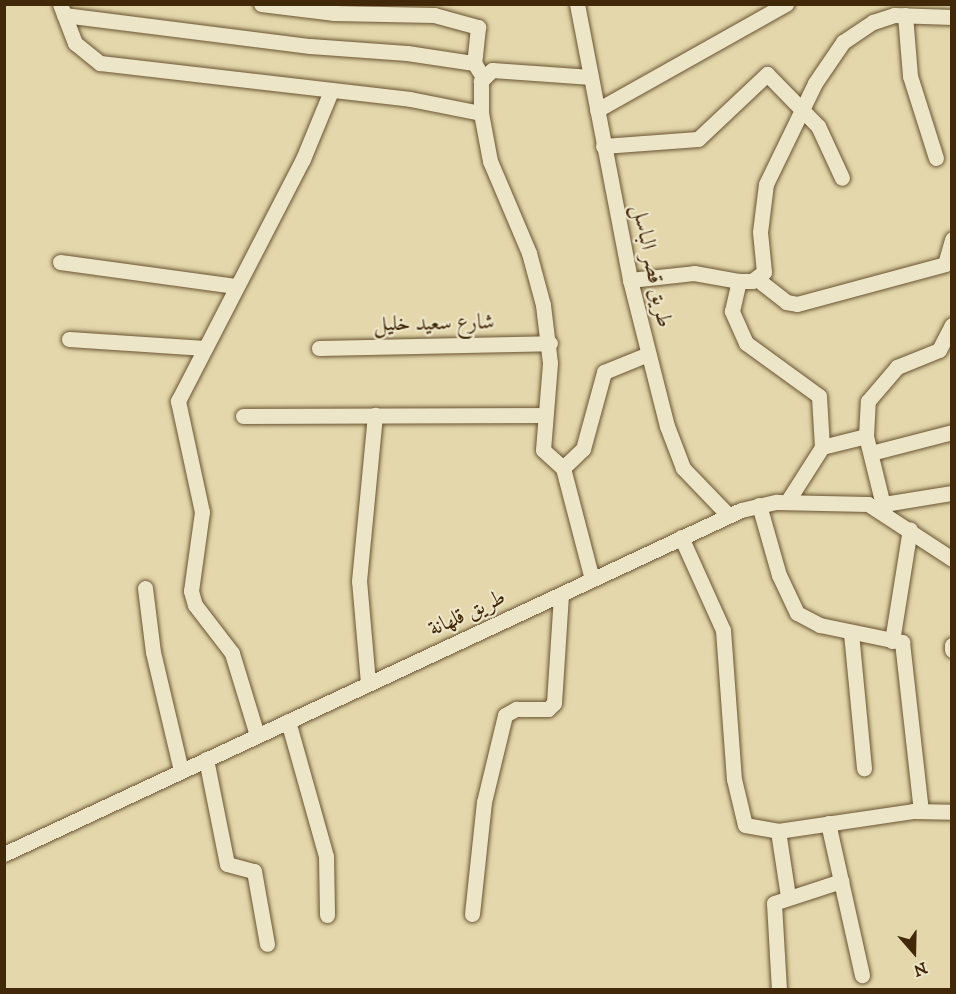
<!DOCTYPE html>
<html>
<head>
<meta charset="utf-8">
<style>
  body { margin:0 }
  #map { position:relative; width:956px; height:994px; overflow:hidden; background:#e3d7ab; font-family:"IM FELL DW Pica",Amiri,serif }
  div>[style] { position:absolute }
  .roads { filter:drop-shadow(0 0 2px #695431) drop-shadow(0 0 2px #695431) }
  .minor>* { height:15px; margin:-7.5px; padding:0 7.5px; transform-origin:7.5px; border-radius:7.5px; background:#ede5c8 }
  span { translate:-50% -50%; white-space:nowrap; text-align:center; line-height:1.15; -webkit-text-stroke:4.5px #ede5c8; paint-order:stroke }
  .street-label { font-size:22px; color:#402808 }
  .frame { position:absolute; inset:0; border:6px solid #402808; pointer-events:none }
  .north { position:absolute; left:884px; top:922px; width:60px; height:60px; -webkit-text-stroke:4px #ede5c8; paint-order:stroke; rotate:160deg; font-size:16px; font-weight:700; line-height:24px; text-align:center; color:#402808 }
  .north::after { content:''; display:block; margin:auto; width:21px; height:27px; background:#402808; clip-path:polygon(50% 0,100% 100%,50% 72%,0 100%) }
</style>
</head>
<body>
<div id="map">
  <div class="roads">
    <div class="minor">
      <div style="left:60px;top:4px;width:42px;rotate:69deg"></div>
      <div style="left:75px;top:43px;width:32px;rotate:39deg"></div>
      <div style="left:100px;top:63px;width:312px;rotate:6.6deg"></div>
      <div style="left:410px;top:99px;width:72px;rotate:11.2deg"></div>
      <div style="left:261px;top:4px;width:74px;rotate:7deg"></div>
      <div style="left:334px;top:13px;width:100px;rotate:1.1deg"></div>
      <div style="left:434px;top:15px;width:46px;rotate:15.3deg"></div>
      <div style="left:478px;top:27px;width:36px;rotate:96deg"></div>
      <div style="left:577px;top:4px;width:281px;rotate:79.1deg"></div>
      <div style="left:630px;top:280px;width:151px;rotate:75.8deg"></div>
      <div style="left:667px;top:426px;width:45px;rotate:69.1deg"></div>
      <div style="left:683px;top:468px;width:66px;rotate:46.2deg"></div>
      <div style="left:64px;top:15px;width:248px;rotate:7.2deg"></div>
      <div style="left:310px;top:46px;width:97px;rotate:4.1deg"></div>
      <div style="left:407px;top:53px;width:68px;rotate:8.5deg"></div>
      <div style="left:474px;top:63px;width:17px;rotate:57deg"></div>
      <div style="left:905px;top:15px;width:61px;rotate:85.3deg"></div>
      <div style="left:910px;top:76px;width:86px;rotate:72.4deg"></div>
      <div style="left:591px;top:77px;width:99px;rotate:-176deg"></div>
      <div style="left:492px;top:70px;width:16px;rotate:135deg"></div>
      <div style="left:481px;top:81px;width:32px;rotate:90deg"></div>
      <div style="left:481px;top:113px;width:49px;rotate:79.4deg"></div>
      <div style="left:490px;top:161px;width:100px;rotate:67deg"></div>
      <div style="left:529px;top:253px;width:54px;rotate:74.9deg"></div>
      <div style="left:543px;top:305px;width:58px;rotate:83.1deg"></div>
      <div style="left:550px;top:363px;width:87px;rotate:94.6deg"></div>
      <div style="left:543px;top:450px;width:27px;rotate:42deg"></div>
      <div style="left:563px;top:468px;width:115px;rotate:75.4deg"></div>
      <div style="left:597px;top:110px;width:217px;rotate:-29.3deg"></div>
      <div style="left:603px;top:146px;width:95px;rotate:-4.2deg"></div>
      <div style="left:698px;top:139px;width:95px;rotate:-43.3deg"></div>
      <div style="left:767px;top:74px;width:73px;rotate:45.6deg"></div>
      <div style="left:818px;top:126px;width:57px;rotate:65.2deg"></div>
      <div style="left:60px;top:262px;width:177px;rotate:7.8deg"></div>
      <div style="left:757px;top:279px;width:37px;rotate:38deg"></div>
      <div style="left:786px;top:302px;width:11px;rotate:10deg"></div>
      <div style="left:797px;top:304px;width:153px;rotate:-15.1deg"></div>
      <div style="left:945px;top:264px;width:26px;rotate:-74deg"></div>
      <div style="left:630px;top:280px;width:64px;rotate:-6.2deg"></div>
      <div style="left:694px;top:273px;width:46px;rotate:10.1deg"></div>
      <div style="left:69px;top:339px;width:136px;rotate:3.8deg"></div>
      <div style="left:319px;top:348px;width:231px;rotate:-1.2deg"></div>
      <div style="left:243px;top:416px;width:302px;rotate:-0.2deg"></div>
      <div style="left:822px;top:447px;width:45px;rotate:-14deg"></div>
      <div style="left:871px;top:453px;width:84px;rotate:-14.5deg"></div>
      <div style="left:563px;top:468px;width:28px;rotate:-44deg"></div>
      <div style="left:583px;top:449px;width:80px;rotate:-74.7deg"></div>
      <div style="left:604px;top:372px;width:48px;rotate:-22.2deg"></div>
      <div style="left:787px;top:502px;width:65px;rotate:-57.5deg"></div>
      <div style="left:822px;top:447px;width:51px;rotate:-93.4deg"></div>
      <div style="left:819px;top:396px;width:90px;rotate:-144deg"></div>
      <div style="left:746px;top:343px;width:35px;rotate:-114deg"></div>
      <div style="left:732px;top:311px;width:31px;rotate:-77deg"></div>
      <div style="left:739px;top:281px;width:13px"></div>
      <div style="left:752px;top:281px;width:15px;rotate:-37deg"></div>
      <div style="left:764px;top:272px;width:40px;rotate:-95.7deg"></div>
      <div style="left:760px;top:232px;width:48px;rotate:-82.9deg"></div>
      <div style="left:766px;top:184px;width:112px;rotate:-64.1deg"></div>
      <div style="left:815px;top:83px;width:50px;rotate:-55.7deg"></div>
      <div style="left:843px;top:42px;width:36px;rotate:-34deg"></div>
      <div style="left:873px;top:22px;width:22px;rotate:-18deg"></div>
      <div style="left:894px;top:15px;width:58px;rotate:2deg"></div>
      <div style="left:884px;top:504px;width:69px;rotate:-9.2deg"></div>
      <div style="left:759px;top:505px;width:73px;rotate:74.1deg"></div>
      <div style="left:779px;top:575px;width:42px;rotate:64.7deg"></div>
      <div style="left:797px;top:613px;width:26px;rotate:28deg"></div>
      <div style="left:820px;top:625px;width:84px;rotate:11.7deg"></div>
      <div style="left:902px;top:642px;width:170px;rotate:83.6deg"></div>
      <div style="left:885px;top:513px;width:79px;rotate:-103.9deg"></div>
      <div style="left:866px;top:436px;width:35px;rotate:-87deg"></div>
      <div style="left:868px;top:401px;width:45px;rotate:-49.5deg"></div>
      <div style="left:897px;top:367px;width:45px;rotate:-22deg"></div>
      <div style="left:939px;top:350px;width:28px;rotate:-63deg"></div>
      <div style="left:681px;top:537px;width:102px;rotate:65.7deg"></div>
      <div style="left:723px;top:630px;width:149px;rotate:85.8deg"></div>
      <div style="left:734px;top:779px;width:47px;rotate:76.6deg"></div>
      <div style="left:745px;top:825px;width:34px;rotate:10deg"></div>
      <div style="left:778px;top:831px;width:136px;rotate:-8.4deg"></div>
      <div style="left:913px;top:811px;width:39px;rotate:1deg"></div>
      <div style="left:145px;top:588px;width:64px;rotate:82.9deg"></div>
      <div style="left:153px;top:652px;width:121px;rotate:76.7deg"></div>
      <div style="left:851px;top:633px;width:136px;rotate:84.5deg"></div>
      <div style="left:892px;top:641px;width:113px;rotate:-80.9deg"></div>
      <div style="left:952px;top:645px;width:5px;rotate:90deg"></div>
      <div style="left:368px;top:683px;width:102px;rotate:-95deg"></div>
      <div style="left:359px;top:581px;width:167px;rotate:-84.5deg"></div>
      <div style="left:288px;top:721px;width:140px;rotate:74.3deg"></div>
      <div style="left:326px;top:856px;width:59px;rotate:89deg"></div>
      <div style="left:257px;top:735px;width:86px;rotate:-107deg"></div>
      <div style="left:232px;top:653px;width:61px;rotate:-127.6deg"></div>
      <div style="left:195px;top:605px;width:15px;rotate:-106deg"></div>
      <div style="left:191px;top:591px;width:80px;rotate:-82.1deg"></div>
      <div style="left:202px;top:512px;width:114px;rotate:-102.2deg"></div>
      <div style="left:178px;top:401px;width:272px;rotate:-62.7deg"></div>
      <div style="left:303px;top:159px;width:74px;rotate:-67.6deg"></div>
      <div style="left:206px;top:759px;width:107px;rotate:78.7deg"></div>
      <div style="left:227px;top:864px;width:28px;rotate:15deg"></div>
      <div style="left:254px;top:871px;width:74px;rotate:79.9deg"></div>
      <div style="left:828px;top:823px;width:156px;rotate:77.4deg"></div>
      <div style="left:778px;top:831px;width:66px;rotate:81.3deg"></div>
      <div style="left:4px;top:854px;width:813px;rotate:-25.02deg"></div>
      <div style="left:741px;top:510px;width:37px;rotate:-13deg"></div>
      <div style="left:777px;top:502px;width:91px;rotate:1.3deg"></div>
      <div style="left:868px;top:504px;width:100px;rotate:33.2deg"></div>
      <div style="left:472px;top:914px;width:113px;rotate:-83.9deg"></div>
      <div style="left:484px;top:802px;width:89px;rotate:-76.4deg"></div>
      <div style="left:505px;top:715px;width:13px;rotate:-29deg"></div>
      <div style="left:516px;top:709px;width:32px"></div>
      <div style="left:548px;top:709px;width:8px;rotate:-45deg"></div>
      <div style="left:554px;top:703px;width:109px;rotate:-86.3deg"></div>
      <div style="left:779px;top:990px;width:87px;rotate:-93.3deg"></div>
      <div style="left:774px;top:903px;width:71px;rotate:-18.2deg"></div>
    </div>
  </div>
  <div class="street-label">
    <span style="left:652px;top:266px;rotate:78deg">طريق قصر الباسل</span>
    <span style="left:434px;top:323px;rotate:-1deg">شارع سعيد خليل</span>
    <span style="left:467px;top:613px;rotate:-25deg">طريق قلهانة</span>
  </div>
  <div class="frame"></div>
  <div class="north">N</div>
</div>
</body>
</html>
